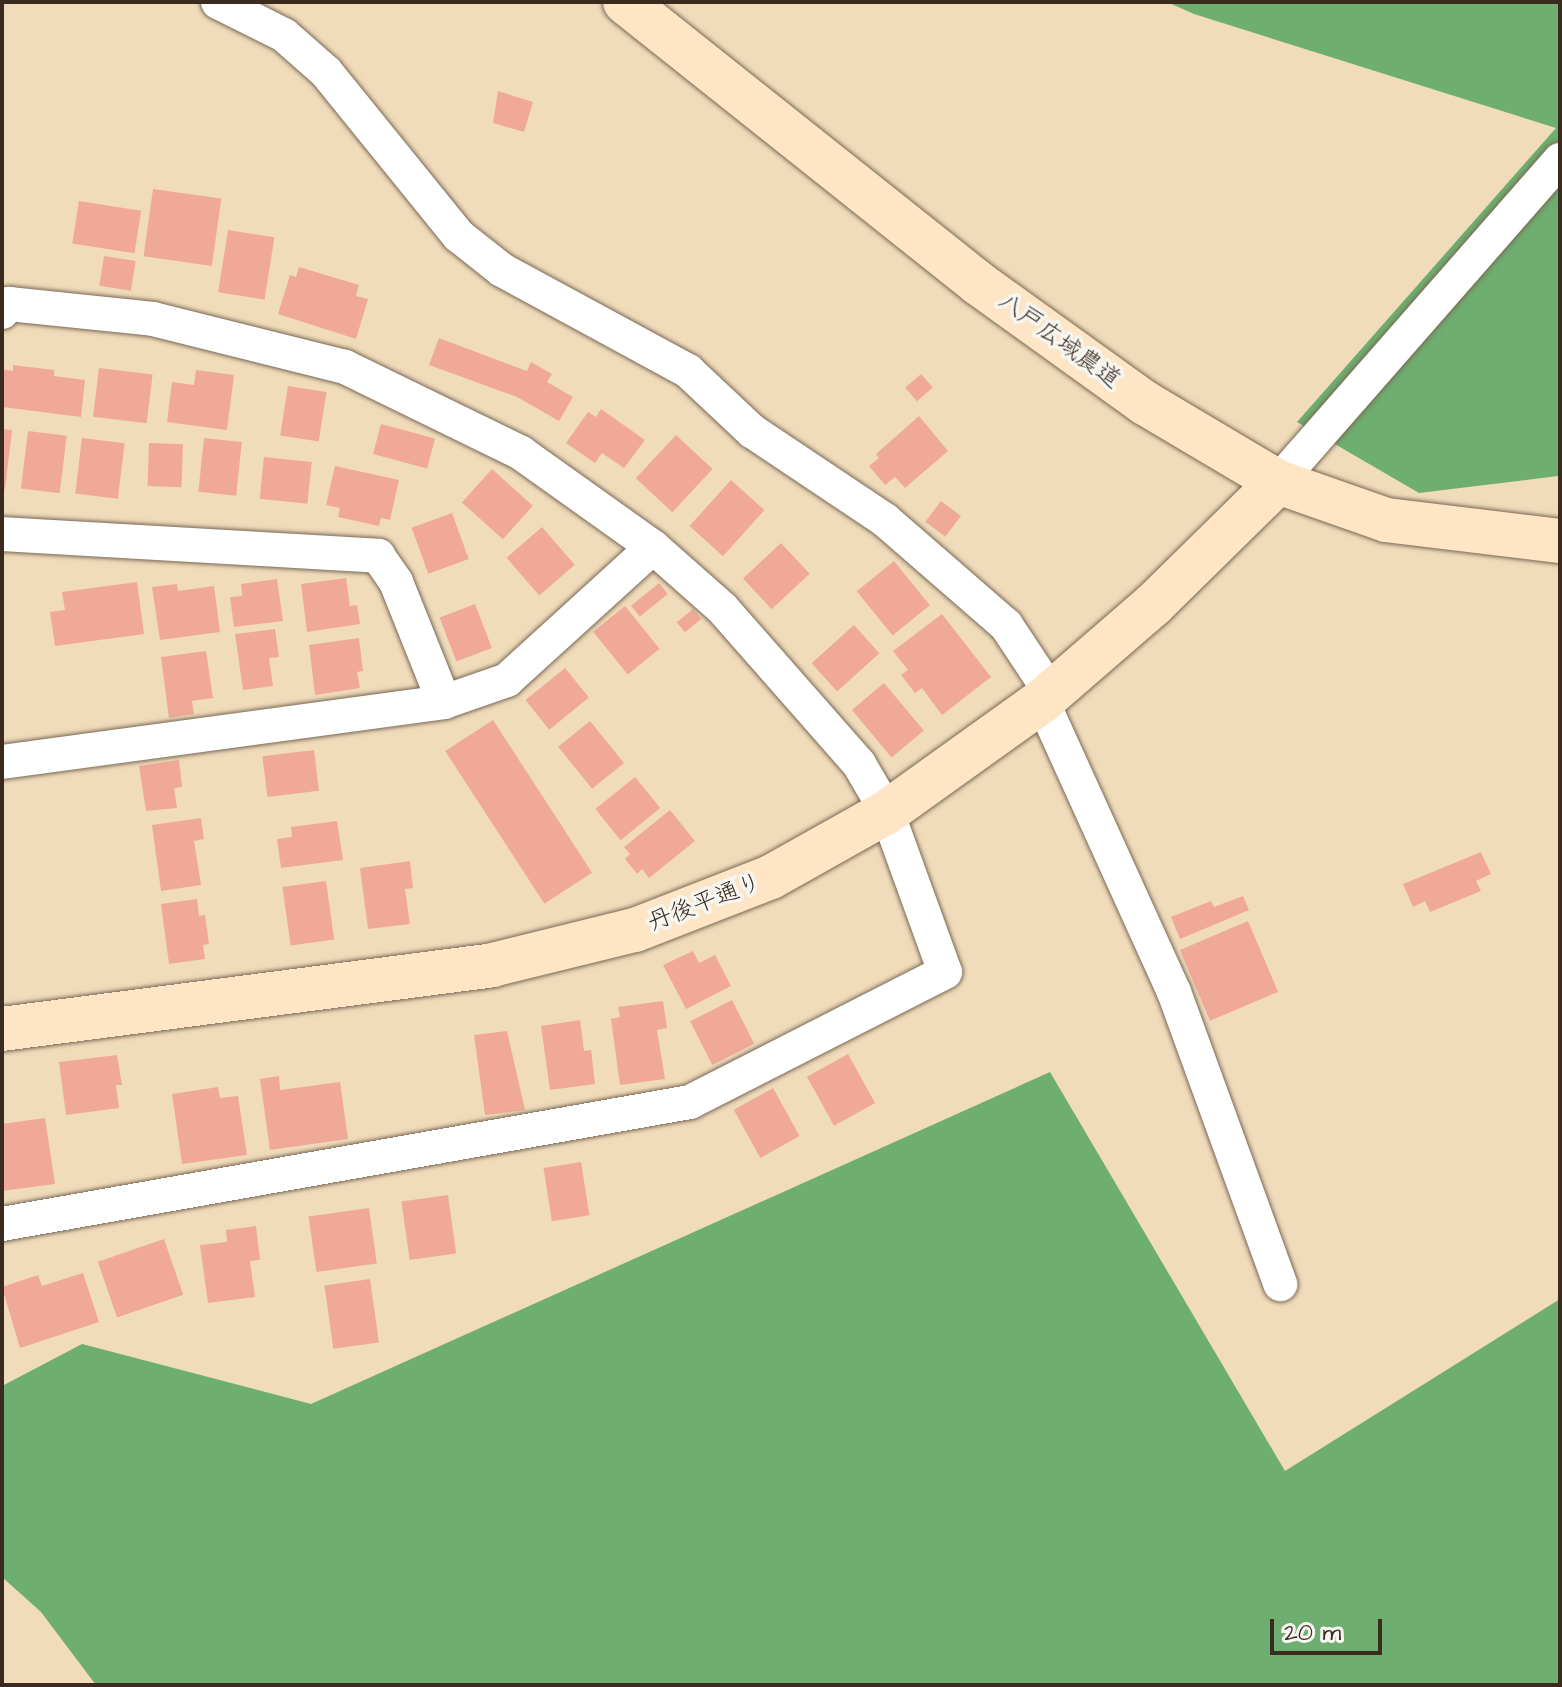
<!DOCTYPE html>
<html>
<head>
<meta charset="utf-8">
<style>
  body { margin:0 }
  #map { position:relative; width:1562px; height:1687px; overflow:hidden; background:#f0dcbb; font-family:"Architects Daughter","Klee One",sans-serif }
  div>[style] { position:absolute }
  .forest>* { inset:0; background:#6eae70 }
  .building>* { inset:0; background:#f0a998; transform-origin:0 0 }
  .roads { filter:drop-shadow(0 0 2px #7a6855) drop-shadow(0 0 2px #7a6855) }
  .street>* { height:34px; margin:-17px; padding:0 17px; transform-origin:17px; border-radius:17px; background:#fff }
  .secondary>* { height:44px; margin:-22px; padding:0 22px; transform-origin:22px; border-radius:22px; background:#fee5c5 }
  span { translate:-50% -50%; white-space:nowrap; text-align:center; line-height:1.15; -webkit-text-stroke:7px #f6f6f2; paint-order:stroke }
  .street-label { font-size:24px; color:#3b2a1e }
  .frame { position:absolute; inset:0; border:4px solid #3b2a1e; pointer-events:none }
  .scale { position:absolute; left:1270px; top:1619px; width:112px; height:36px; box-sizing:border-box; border:4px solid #3b2a1e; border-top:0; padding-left:10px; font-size:24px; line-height:28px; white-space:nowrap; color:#3b2a1e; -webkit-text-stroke:6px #f6f6f2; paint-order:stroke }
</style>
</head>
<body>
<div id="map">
  <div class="forest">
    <div style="clip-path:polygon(1167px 2px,1560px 2px,1560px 575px,1558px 476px,1419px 493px,1297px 422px,1556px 128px,1194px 14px)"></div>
    <div style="clip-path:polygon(1050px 1072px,1285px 1471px,1560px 1299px,1560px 1685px,96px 1685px,41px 1612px,2px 1577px,2px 1386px,82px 1344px,311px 1404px)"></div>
  </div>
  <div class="building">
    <div style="clip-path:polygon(498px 91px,533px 102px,524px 132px,493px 123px)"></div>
    <div style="left:153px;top:189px;width:69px;height:68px;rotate:8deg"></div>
    <div style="left:79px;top:201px;width:63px;height:43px;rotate:9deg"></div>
    <div style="left:228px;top:230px;width:47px;height:63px;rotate:9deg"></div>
    <div style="left:104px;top:256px;width:32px;height:30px;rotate:9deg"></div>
    <div style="clip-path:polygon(299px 267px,359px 285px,356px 296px,368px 299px,356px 339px,278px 314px,290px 275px,296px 277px)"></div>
    <div style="clip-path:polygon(439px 338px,527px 371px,531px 362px,552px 374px,547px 382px,573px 397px,559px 421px,517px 397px,429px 365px)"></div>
    <div style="clip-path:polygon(13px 365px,54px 370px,54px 376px,85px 380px,81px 417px,2px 407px,2px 369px,13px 371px)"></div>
    <div style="left:99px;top:368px;width:54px;height:49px;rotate:7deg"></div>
    <div style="clip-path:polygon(196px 370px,234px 375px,227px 430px,167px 422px,172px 382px,194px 385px)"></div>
    <div style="left:921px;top:374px;width:18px;height:21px;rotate:49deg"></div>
    <div style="left:288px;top:386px;width:39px;height:50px;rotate:9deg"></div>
    <div style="clip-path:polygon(601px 409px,645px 440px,624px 468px,602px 453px,595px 463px,566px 443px,588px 412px,596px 417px)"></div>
    <div style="clip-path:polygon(919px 416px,948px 451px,905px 488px,895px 477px,885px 485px,869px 466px,879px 458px,876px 454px)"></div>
    <div style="left:381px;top:424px;width:56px;height:31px;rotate:15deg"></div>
    <div style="clip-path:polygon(2px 429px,12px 430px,5px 489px,2px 488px)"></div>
    <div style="left:28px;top:431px;width:39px;height:58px;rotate:7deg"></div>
    <div style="left:676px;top:435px;width:50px;height:59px;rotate:43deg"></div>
    <div style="left:82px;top:438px;width:43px;height:56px;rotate:7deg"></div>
    <div style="left:204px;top:438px;width:38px;height:54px;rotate:6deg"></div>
    <div style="left:149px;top:443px;width:34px;height:43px;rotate:2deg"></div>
    <div style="left:264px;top:457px;width:48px;height:42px;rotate:6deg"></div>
    <div style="clip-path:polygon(335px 466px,399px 480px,390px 520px,381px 518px,379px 526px,338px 517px,340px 508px,326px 505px)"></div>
    <div style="left:492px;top:469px;width:55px;height:45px;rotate:42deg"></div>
    <div style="left:731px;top:480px;width:45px;height:62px;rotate:42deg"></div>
    <div style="left:941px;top:501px;width:25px;height:26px;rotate:37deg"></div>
    <div style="left:452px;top:513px;width:49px;height:43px;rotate:70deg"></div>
    <div style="left:542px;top:527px;width:50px;height:47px;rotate:49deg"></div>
    <div style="left:781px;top:543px;width:42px;height:52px;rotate:47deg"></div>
    <div style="left:894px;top:561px;width:57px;height:48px;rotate:51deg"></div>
    <div style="clip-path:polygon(346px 578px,350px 606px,357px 605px,360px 624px,307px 632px,301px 584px)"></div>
    <div style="clip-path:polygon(277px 579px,283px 621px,234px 627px,230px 597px,242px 596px,241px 584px)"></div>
    <div style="clip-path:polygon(137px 582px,144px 634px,55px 646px,50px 612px,65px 610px,62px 592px)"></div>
    <div style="left:659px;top:583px;width:14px;height:36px;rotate:51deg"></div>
    <div style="clip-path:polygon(177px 584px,178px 591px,214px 586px,220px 632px,160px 640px,152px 587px)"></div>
    <div style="left:475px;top:604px;width:47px;height:38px;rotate:69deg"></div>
    <div style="left:625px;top:606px;width:55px;height:41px;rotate:51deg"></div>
    <div style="left:693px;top:609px;width:13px;height:21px;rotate:51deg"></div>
    <div style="clip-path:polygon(942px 614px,991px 677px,942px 715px,922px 688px,915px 693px,901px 675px,908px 670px,893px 651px)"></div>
    <div style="left:854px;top:625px;width:38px;height:57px;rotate:48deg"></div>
    <div style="clip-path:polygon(275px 629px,279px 657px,269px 658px,273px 686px,243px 690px,235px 634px)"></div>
    <div style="clip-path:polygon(359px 638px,363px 671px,357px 672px,360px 688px,315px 695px,309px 645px)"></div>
    <div style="clip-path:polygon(206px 651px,213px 698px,192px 701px,194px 714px,169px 718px,161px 657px)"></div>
    <div style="left:565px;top:668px;width:38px;height:51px;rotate:51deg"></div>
    <div style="left:884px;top:683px;width:62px;height:42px;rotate:50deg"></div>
    <div style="left:493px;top:720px;width:182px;height:57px;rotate:57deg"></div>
    <div style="left:590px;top:721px;width:54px;height:41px;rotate:51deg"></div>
    <div style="left:314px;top:750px;width:41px;height:52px;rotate:83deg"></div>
    <div style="clip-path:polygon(179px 760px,182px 787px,174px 788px,177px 808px,146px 811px,139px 766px)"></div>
    <div style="left:635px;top:777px;width:40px;height:51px;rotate:51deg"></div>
    <div style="clip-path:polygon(670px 810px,695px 841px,649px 878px,642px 869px,637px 874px,625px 859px,630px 854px,624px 847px)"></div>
    <div style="clip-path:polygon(201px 818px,204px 839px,194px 841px,201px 885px,161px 891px,152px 825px)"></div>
    <div style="clip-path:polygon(337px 821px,343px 860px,281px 868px,277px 839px,292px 837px,291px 827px)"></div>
    <div style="clip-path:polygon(1481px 852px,1491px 874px,1476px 881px,1481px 891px,1430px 912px,1425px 901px,1413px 907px,1403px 884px)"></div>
    <div style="clip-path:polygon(410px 861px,413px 888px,405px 889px,410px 924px,368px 929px,360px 868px)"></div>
    <div style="left:326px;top:881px;width:59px;height:44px;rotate:82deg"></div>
    <div style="clip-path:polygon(1243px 896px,1249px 910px,1180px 939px,1171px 917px,1211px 901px,1214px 907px)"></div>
    <div style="clip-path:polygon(197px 899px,199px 916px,205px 915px,209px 944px,203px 945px,205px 959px,169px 964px,161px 904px)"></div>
    <div style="left:1248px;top:921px;width:77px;height:74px;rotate:67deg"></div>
    <div style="clip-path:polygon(693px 951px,699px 963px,715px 955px,731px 986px,686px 1009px,663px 965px)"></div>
    <div style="left:732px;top:1000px;width:49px;height:47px;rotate:63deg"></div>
    <div style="clip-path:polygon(663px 1001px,667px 1028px,657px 1030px,665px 1079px,620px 1085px,611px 1019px,620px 1017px,618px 1007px)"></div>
    <div style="clip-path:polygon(580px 1020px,584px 1051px,591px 1050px,595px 1084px,550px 1090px,541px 1026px)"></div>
    <div style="clip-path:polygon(507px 1031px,525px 1110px,485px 1115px,474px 1035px)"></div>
    <div style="left:848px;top:1054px;width:56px;height:47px;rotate:61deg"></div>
    <div style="clip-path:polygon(117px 1055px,122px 1085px,116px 1085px,119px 1108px,66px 1115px,59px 1062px)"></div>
    <div style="clip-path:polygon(279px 1076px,280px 1090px,340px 1082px,348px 1139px,270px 1150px,260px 1079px)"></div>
    <div style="clip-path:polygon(218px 1087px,220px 1098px,238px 1096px,247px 1155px,182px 1164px,172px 1094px)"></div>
    <div style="left:773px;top:1088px;width:55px;height:45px;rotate:61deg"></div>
    <div style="clip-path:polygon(45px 1118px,55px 1184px,2px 1191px,2px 1124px)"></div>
    <div style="left:581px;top:1162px;width:54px;height:38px;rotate:81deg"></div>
    <div style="left:448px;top:1195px;width:59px;height:47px;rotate:82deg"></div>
    <div style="left:369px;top:1208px;width:56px;height:61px;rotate:82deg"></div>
    <div style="clip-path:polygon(256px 1226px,260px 1260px,250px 1261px,255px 1297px,208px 1303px,200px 1245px,227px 1242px,226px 1230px)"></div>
    <div style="left:164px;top:1239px;width:59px;height:70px;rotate:71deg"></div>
    <div style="clip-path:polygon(83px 1273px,99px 1322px,20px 1348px,2px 1287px,38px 1275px,42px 1286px)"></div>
    <div style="left:370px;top:1279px;width:64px;height:46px;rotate:82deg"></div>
  </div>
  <div class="roads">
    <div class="street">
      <div style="left:218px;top:2px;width:74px;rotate:26.6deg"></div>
      <div style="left:284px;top:35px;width:56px;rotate:41.4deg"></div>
      <div style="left:326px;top:72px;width:211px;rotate:51deg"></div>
      <div style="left:459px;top:236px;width:55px;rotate:38.3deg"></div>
      <div style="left:502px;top:270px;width:212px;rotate:28.5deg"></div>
      <div style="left:688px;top:371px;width:88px;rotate:43.2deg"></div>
      <div style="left:752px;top:431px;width:160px;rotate:33.8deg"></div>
      <div style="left:885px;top:520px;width:160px;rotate:41deg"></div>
      <div style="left:1006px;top:625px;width:82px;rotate:56.5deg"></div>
      <div style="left:2px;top:312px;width:11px;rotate:-49deg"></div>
      <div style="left:9px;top:304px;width:145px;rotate:5.9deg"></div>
      <div style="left:153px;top:319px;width:198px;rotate:14deg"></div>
      <div style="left:345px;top:367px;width:196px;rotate:26deg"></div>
      <div style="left:521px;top:453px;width:162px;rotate:35.5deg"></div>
      <div style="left:653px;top:547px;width:92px;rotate:41.5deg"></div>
      <div style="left:722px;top:608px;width:208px;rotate:48.7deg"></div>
      <div style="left:859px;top:764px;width:56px;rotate:59.7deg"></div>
      <div style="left:887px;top:812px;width:170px;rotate:70.1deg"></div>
      <div style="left:945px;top:972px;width:286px;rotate:153deg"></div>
      <div style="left:690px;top:1102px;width:699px;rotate:169.94deg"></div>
      <div style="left:1278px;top:482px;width:428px;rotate:-48.8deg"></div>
      <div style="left:2px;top:534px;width:377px;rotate:3.3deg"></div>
      <div style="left:378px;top:556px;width:32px;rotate:55deg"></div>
      <div style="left:396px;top:582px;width:129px;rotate:68.2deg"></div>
      <div style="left:1042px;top:701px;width:320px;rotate:65.6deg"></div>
      <div style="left:1174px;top:992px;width:311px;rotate:70deg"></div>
      <div style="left:2px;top:762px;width:446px;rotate:-7.7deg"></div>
      <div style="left:444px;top:702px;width:67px;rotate:-19.2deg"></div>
      <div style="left:507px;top:680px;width:197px;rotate:-42.3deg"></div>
    </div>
    <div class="secondary">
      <div style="left:625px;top:2px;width:451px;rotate:38.5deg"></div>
      <div style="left:978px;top:283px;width:206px;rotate:35.7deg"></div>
      <div style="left:1145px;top:403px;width:155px;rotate:30.7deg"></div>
      <div style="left:1278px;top:482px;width:114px;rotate:19.4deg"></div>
      <div style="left:1386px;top:520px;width:175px;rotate:6.9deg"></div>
      <div style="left:2px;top:1029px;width:494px;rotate:-7.4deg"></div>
      <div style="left:492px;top:965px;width:147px;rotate:-13.8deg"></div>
      <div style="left:635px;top:930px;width:146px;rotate:-21.3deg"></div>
      <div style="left:771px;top:877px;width:133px;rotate:-29.3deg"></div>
      <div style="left:887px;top:812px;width:191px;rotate:-35.6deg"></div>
      <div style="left:1042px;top:701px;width:147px;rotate:-40.9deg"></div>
      <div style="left:1153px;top:605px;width:175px;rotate:-44.5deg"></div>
    </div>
  </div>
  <div class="street-label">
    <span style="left:1059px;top:341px;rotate:36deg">八戸広域農道</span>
    <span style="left:705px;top:903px;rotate:-21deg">丹後平通り</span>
  </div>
  <div class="frame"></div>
  <div class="scale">20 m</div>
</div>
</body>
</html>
